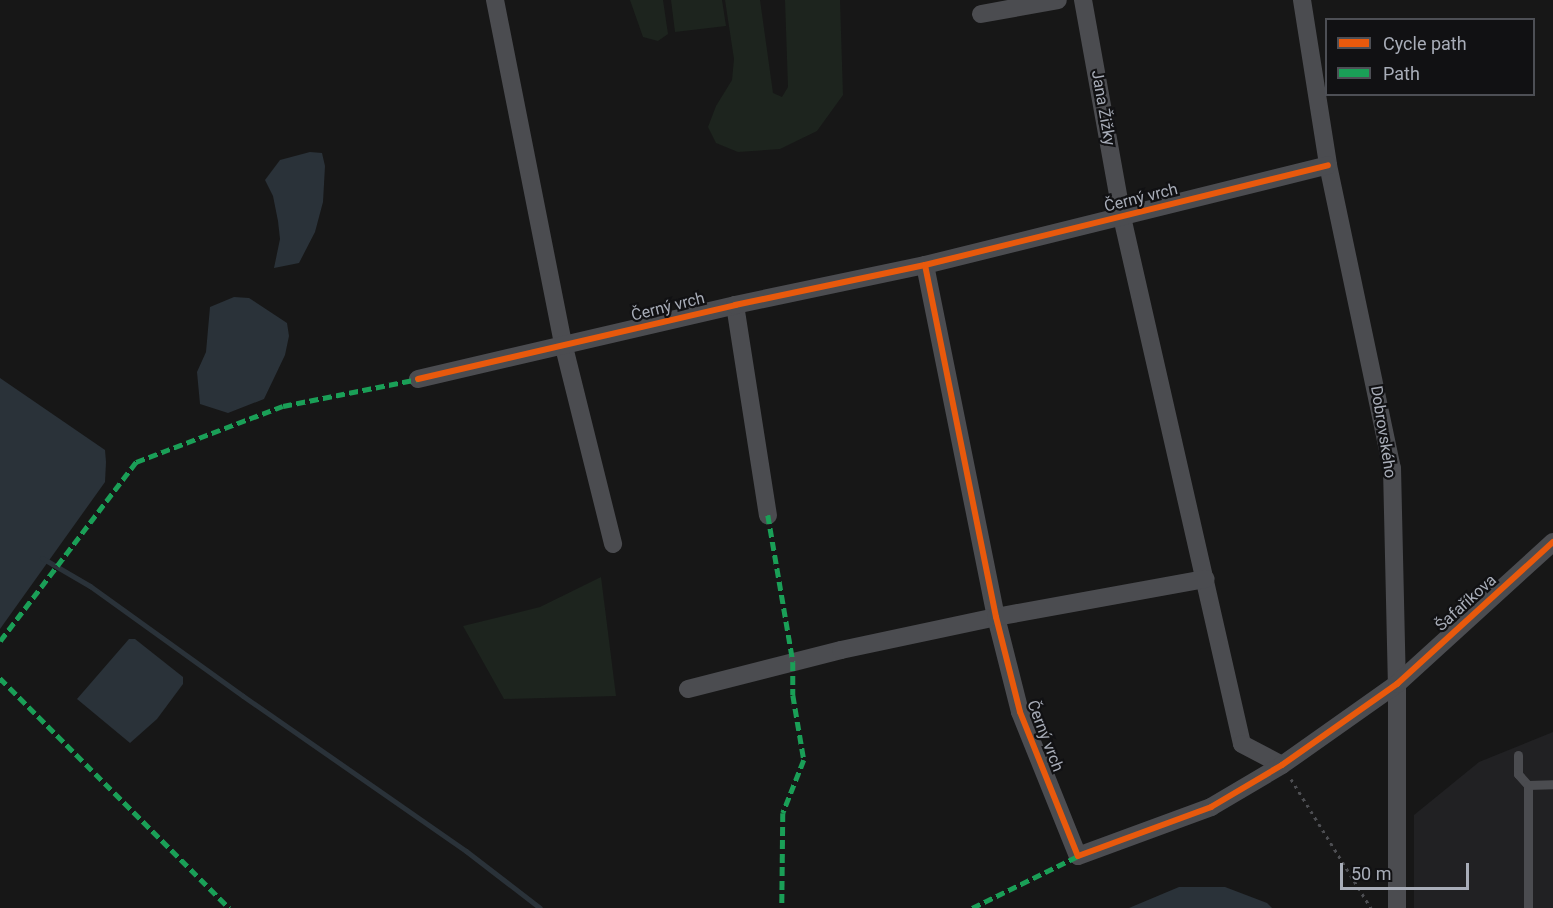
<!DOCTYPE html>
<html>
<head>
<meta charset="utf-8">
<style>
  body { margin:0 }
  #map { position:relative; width:1553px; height:908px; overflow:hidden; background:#171717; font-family:Roboto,sans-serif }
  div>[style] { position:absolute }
  .built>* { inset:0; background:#212123 }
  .green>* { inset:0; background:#1d241e }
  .water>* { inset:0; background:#2a3239 }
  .stream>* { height:5px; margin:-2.5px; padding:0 2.5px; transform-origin:2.5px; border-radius:2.5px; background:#2a3239 }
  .path>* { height:3px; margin-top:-1.5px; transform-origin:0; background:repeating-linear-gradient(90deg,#4d4e52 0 3px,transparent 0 7.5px) }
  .service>* { height:9px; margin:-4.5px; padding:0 4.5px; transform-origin:4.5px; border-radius:4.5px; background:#4b4c50 }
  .minor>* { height:18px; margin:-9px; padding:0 9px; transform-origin:9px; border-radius:9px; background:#4b4c50 }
  .quiet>* { height:4.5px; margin-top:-2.25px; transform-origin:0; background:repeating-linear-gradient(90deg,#1a9f57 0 9px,transparent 0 13.5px) }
  .cycleway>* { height:6px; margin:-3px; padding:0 3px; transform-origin:3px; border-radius:3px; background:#e8590c }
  span { translate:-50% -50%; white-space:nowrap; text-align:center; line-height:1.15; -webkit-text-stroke:4.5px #111113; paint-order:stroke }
  .street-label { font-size:16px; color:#a8adb8 }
  .legend { position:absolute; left:1325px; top:18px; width:210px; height:78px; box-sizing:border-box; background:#111113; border:2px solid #4d4f55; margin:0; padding:8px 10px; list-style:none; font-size:18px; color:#a8adb8 }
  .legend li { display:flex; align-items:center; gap:12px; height:30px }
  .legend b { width:30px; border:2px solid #4d4f55 }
  .scale { position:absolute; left:1340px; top:863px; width:129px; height:27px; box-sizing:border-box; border:3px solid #a8adb8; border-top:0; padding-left:8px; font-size:18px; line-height:21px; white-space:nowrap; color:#a8adb8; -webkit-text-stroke:4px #111113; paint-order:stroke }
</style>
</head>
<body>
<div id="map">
  <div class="built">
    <div style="clip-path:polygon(1553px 732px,1553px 908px,1414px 908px,1414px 815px,1479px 762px)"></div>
  </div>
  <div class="green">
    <div style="clip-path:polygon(630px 0,663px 0,668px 34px,658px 41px,643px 37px)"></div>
    <div style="clip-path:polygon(671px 0,722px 0,726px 26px,675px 32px)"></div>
    <div style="clip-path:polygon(725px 0,760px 0,773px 93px,782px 97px,788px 87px,785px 0,840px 0,843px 95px,817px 131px,780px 149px,738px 152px,716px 143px,708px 127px,716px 106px,732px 80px,734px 59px)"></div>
    <div style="clip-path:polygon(601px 577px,616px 696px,504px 699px,463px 626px,540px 607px)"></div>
  </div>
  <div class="water">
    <div style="clip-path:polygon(310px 152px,322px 153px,325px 166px,323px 202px,315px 232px,299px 263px,274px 268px,280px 239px,278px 221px,273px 196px,265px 180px,280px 160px)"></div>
    <div style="clip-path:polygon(234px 297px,249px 298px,287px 323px,289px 336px,285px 355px,264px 399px,228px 413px,200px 404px,197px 372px,206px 352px,210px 307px)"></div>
    <div style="clip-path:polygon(0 378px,105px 450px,106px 462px,105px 482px,0 629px)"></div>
    <div style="clip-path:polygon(129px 639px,135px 639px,183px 677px,183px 684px,157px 719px,130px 743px,77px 699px)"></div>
    <div style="clip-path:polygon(1179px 887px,1225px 887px,1267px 903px,1272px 908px,1129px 908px)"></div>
  </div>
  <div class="stream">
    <div style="left:42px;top:558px;width:56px;rotate:30.3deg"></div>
    <div style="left:90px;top:586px;width:188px;rotate:35.7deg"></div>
    <div style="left:243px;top:696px;width:272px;rotate:34.8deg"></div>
    <div style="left:466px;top:851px;width:93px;rotate:37.6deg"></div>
  </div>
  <div class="path">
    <div style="left:1291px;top:779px;width:152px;rotate:58.2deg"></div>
  </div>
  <div class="service">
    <div style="left:1518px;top:755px;width:19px;rotate:90deg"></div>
    <div style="left:1518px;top:774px;width:15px;rotate:48deg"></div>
    <div style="left:1528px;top:908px;width:123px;rotate:-90deg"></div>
    <div style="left:1528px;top:785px;width:25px;rotate:-2deg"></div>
  </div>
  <div class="minor">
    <div style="left:495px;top:0;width:354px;rotate:78.8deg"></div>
    <div style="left:564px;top:347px;width:203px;rotate:76deg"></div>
    <div style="left:1083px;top:0;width:220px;rotate:79.8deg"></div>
    <div style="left:1122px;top:217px;width:540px;rotate:77.17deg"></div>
    <div style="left:1242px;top:744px;width:45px;rotate:27.7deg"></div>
    <div style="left:1302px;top:0;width:167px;rotate:81deg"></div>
    <div style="left:1328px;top:165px;width:310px;rotate:78.1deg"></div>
    <div style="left:1392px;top:468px;width:216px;rotate:88.7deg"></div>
    <div style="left:1397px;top:684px;width:224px;rotate:90deg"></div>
    <div style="left:981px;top:14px;width:78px;rotate:-10.3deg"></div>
    <div style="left:925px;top:265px;width:359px;rotate:78.6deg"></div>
    <div style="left:996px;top:617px;width:98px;rotate:75.8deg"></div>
    <div style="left:1020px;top:712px;width:155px;rotate:68.1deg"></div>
    <div style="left:1078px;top:856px;width:142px;rotate:-20.2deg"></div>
    <div style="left:1211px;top:807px;width:82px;rotate:-30.6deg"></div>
    <div style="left:1282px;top:765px;width:141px;rotate:-35.2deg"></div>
    <div style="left:1397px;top:684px;width:211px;rotate:-42.3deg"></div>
    <div style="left:735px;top:305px;width:213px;rotate:81.1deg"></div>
    <div style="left:418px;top:379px;width:326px;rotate:-13.1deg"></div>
    <div style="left:735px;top:305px;width:194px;rotate:-11.9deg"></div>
    <div style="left:925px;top:265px;width:415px;rotate:-13.9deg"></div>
    <div style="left:688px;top:689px;width:158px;rotate:-14.3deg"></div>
    <div style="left:841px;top:650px;width:158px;rotate:-12deg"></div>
    <div style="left:996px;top:617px;width:213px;rotate:-10.3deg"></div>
  </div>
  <div class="quiet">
    <div style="left:768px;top:515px;width:149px;rotate:80.3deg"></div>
    <div style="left:793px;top:662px;width:33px;rotate:90deg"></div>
    <div style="left:793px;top:695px;width:66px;rotate:80.4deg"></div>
    <div style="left:804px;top:760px;width:57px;rotate:111.6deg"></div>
    <div style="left:783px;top:813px;width:95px;rotate:90.6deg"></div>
    <div style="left:0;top:641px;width:225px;rotate:-52.8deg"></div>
    <div style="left:136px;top:462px;width:157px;rotate:-20.9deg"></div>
    <div style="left:283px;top:406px;width:138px;rotate:-11.3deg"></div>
    <div style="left:0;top:678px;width:325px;rotate:45.1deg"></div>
    <div style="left:972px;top:908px;width:118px;rotate:-26.1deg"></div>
  </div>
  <div class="cycleway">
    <div style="left:925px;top:265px;width:359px;rotate:78.6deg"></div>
    <div style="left:996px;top:617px;width:98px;rotate:75.8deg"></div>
    <div style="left:1020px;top:712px;width:155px;rotate:68.1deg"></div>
    <div style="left:1078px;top:856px;width:142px;rotate:-20.2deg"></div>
    <div style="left:1211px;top:807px;width:82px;rotate:-30.6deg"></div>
    <div style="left:1282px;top:765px;width:141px;rotate:-35.2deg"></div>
    <div style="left:1397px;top:684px;width:211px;rotate:-42.3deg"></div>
    <div style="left:418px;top:379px;width:326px;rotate:-13.1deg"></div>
    <div style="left:735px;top:305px;width:194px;rotate:-11.9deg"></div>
    <div style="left:925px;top:265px;width:415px;rotate:-13.9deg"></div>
  </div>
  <div class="street-label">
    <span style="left:1103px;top:108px;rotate:80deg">Jana Žižky</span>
    <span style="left:1141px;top:198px;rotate:-14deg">Černý vrch</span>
    <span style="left:668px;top:307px;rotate:-14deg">Černý vrch</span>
    <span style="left:1383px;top:432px;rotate:81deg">Dobrovského</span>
    <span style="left:1466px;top:603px;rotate:-42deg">Šafaříkova</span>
    <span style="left:1045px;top:736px;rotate:69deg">Černý vrch</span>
  </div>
  <ul class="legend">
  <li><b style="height:8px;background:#e8590c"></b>Cycle path</li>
  <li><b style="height:8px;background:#1a9f57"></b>Path</li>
  </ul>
  <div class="scale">50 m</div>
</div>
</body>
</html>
